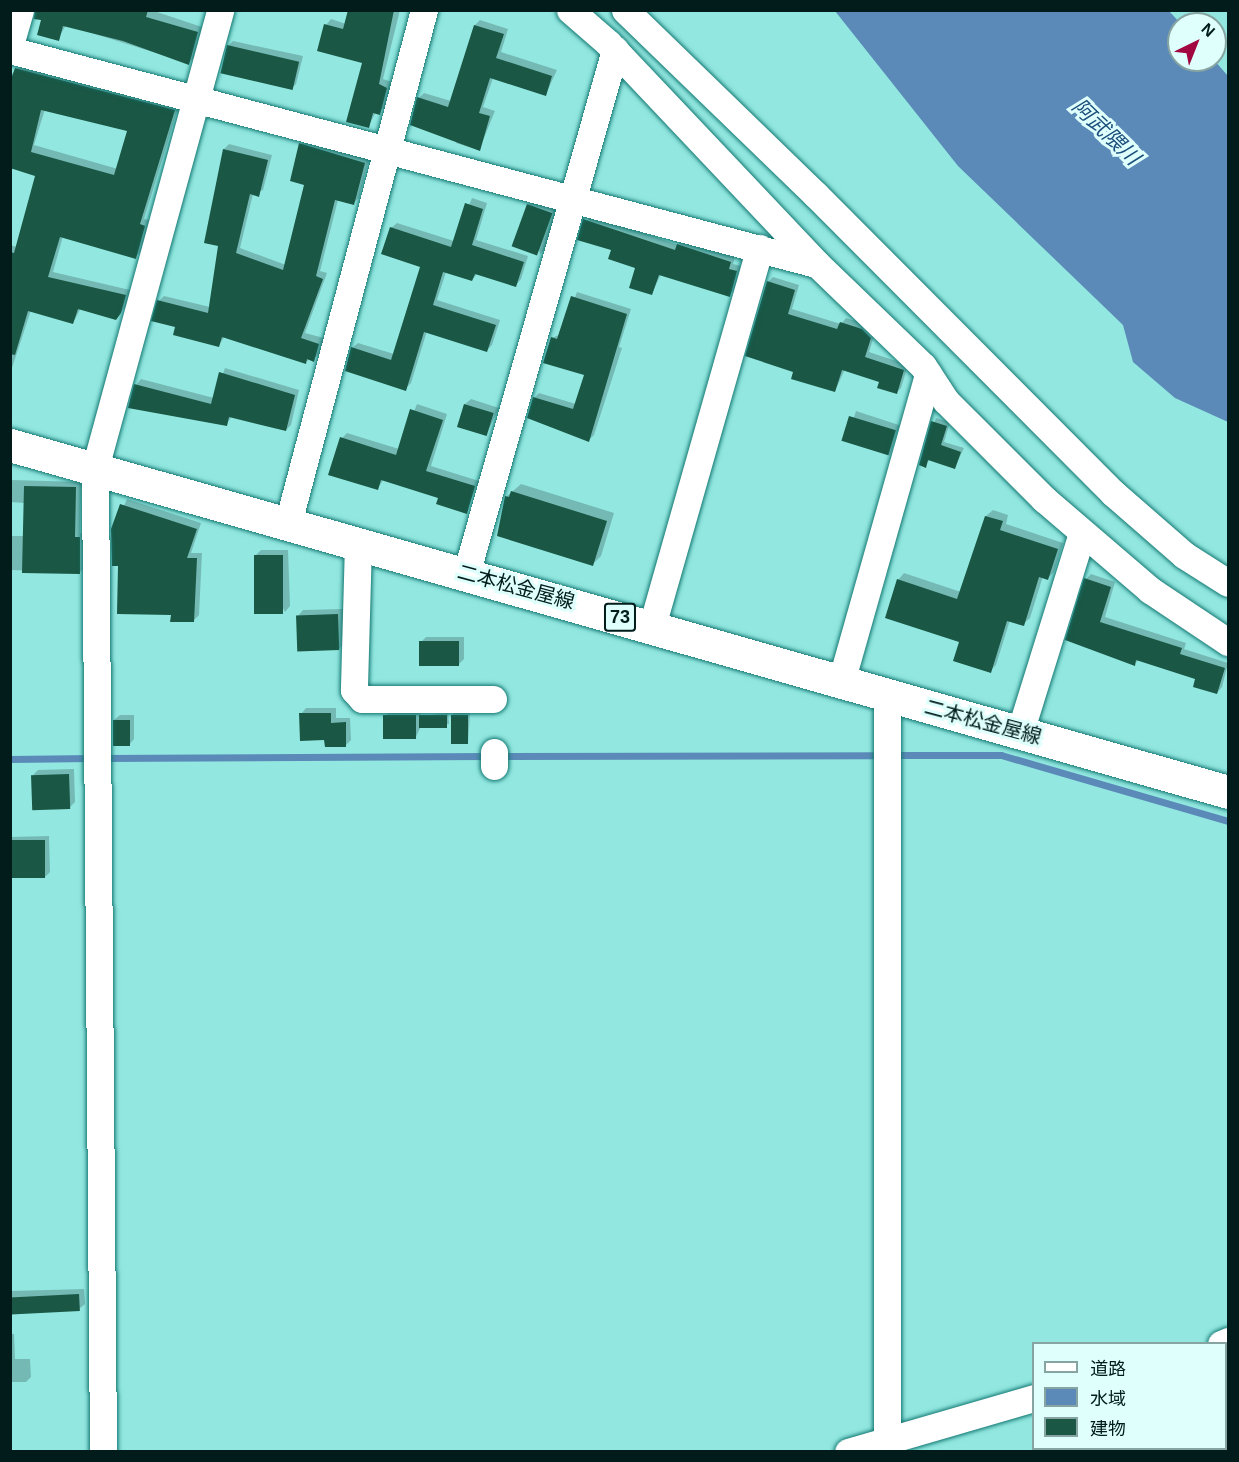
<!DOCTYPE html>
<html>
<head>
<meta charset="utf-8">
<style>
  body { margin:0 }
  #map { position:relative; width:1239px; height:1462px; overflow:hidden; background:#92e8e1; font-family:Helvetica,"Noto Sans JP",sans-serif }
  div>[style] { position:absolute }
  .water>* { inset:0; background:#5b8ab8 }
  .shadow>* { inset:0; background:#0003; transform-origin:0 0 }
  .stream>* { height:7px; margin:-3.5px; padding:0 3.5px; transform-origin:3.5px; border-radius:3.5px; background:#5b8ab8 }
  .building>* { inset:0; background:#1a5744; transform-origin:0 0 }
  .roads { filter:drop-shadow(0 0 2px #137771) drop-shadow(0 0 2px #137771) }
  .minor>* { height:27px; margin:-13.5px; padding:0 13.5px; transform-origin:13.5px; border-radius:13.5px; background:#fff }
  .major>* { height:33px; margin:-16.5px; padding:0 16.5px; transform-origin:16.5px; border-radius:16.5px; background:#fff }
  span { translate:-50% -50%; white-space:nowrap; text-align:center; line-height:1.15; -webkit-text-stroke:6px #defffb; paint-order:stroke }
  .shield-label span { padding:2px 4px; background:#defffb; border:2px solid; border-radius:4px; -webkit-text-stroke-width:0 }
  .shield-label { font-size:18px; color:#011c1a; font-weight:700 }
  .street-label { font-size:20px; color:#011c1a }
  .water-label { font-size:21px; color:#1b4e7c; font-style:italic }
  .frame { position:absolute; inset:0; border:12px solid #011c1a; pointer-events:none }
  .legend { position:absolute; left:1032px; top:1342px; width:195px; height:108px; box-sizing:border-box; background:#defffb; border:2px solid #86a4a1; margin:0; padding:8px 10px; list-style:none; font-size:18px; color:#011c1a }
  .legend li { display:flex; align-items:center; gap:12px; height:30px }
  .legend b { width:30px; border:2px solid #86a4a1 }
  .north { position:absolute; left:1167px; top:12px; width:60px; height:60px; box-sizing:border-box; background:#defffb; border:2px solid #86a4a1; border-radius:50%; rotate:43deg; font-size:16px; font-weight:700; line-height:24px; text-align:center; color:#011c1a }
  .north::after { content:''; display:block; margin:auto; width:21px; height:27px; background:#a20742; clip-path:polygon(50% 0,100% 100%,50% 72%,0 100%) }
</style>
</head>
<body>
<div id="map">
  <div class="water">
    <div style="clip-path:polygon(835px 11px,1169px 11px,1181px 24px,1179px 60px,1214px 60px,1228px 76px,1228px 422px,1175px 398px,1133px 362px,1123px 325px,958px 166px)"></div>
  </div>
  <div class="shadow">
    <div style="clip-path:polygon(45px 10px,151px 10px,202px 27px,194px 58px,188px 63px,66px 25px,58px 39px)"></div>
    <div style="clip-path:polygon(350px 10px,400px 10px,383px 79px,392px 82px,385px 108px,376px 112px,368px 127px,364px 62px,326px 25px,331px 19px,346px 24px)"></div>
    <div style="clip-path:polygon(480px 20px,508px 29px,501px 52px,557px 70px,546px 94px,493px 78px,483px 107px,495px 111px,479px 150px,456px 143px,457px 138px,419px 98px,424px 93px,451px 101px,475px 25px)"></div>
    <div style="clip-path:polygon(233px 41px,303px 56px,296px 84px,291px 89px,228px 46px)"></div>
    <div style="clip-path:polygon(evenodd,22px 63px,179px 105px,144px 219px,149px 220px,141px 252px,135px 257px,63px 236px,53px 272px,130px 290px,126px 306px,116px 319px,81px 308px,73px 323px,31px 310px,10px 374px,10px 245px,17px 247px,37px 175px,10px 167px,10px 76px,22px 63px,45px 109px,129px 130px,118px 169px,34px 145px,45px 109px)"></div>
    <div style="clip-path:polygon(306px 139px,369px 158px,359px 198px,353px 203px,338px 200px,320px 271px,327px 273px,305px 333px,324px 338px,319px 355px,305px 362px,225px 336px,219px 345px,176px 326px,159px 301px,164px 296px,210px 307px,220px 245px,224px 149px,229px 144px,272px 155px,263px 190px,253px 194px,240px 248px,286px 265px,306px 184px,301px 144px)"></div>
    <div style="clip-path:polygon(472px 198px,487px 203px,476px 240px,528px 256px,521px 279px,516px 285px,477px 274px,472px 280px,446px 272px,437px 300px,500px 320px,492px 345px,487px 350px,427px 331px,411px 383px,405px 389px,352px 348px,358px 343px,394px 354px,422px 266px,391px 228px,397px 223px,454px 241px)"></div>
    <div style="clip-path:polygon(533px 200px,557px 208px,545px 249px,540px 254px,528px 205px)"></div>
    <div style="clip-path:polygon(590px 214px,678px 245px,683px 240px,735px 257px,733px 264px,741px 266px,734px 290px,729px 295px,661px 274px,652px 293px,637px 267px,612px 249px,579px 239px)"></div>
    <div style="clip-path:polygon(773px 277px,799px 285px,792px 309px,841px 324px,846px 318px,866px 324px,875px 333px,869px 352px,908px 365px,901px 388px,896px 393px,881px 381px,845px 369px,835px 391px,795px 371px,768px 282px)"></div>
    <div style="clip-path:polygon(577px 292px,631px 309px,619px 347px,622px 348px,594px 435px,589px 440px,534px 398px,539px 393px,576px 404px,586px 374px,552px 338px,561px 334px)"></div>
    <div style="clip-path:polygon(225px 368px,299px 390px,291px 425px,286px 430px,232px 416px,226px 425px,136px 385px,141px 379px,214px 398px)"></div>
    <div style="clip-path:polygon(471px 399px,499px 408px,486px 435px,465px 404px)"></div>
    <div style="clip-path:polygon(417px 404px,447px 414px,431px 466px,479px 481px,466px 512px,440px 497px,384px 479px,377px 489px,342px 438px,347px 433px,399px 449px)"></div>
    <div style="left:856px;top:411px;width:46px;height:32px;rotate:18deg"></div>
    <div style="clip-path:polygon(936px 418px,950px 422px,944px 442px,964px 448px,955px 467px,930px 459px,925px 466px,920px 464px)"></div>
    <div style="clip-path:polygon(10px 462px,11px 480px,81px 482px,80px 533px,85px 533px,85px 567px,80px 572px,10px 570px,10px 536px,24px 536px,24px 503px,10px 502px)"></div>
    <div style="clip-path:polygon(521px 484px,614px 513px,601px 556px,592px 565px,506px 497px)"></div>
    <div style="clip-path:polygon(127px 499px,201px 523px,191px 553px,202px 553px,199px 615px,193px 621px,172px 614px,119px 565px,113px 530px)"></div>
    <div style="clip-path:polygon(993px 510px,1008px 515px,1006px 524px,1063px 543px,1054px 572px,1048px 578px,1043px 576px,1030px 618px,1023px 624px,1010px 620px,996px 665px,990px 671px,898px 580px,904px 573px,961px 592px,986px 516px)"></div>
    <div style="clip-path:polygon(261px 550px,288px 550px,290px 606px,285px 612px,255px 556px)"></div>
    <div style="clip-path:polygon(1091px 574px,1115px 582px,1105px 617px,1186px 643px,1184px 649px,1228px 663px,1222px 687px,1217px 693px,1197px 678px,1139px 660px,1134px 664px,1067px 639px,1086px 579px)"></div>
    <div style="clip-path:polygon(343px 609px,344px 643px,339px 649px,298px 616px,303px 610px)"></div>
    <div style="clip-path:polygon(426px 637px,464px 637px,464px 659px,459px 664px,420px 643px)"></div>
    <div style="clip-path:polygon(306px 708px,336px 708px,336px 718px,350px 718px,351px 740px,346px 745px,326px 739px,301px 714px)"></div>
    <div style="clip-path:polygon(390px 711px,420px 711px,421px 716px,448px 713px,449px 724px,421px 726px,416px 737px,385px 717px)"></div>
    <div style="clip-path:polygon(455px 713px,470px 713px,468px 742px,452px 715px)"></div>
    <div style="clip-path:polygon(120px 715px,134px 715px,134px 739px,129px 745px,114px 720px)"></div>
    <div style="clip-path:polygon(74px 769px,75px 802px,70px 807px,33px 775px,38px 770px)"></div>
    <div style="clip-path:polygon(49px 836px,50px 872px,45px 877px,10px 878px,10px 837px)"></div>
    <div style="clip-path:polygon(84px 1289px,85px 1304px,79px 1309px,10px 1311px,10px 1291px)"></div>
    <div style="clip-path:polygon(10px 1334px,14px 1334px,15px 1359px,30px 1359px,31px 1377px,26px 1382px,10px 1382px)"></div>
    <div style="left:1228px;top:1373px;width:37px;height:2px;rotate:90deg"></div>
  </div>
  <div class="stream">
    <div style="left:892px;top:755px;width:109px"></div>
    <div style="left:1001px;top:755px;width:236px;rotate:16.2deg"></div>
    <div style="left:499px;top:756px;width:382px;rotate:-0.1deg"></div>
    <div style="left:103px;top:758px;width:385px;rotate:-0.3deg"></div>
    <div style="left:10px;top:759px;width:82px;rotate:-0.7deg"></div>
  </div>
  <div class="building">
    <div style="clip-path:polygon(35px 10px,148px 10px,146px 17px,198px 32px,189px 65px,123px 41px,63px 26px,59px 41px,37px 35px,41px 20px,34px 19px)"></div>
    <div style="clip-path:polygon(348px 10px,394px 10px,379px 84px,387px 88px,380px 115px,373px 113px,369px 128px,346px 122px,362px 63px,317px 51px,324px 24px,343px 29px)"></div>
    <div style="clip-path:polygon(474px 25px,504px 34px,496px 58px,552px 76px,546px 96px,490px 78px,479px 113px,490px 116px,480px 151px,410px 125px,417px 97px,448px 107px)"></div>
    <div style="left:227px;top:45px;width:74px;height:29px;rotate:13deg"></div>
    <div style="clip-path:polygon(evenodd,15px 68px,175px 110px,140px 224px,145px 226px,136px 259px,60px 237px,48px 277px,126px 295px,121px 313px,116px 320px,78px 309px,73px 324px,28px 311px,15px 355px,10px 354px,10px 252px,14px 253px,35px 176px,10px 168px,10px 82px,15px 68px,41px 110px,127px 131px,114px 175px,31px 152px,41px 110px)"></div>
    <div style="clip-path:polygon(299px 143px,365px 163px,354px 205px,335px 200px,316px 276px,323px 279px,301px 338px,319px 344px,314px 362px,307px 359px,306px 364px,222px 337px,219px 347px,173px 335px,175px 327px,151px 321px,157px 300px,208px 313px,218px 246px,204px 243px,223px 149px,268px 160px,259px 197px,250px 194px,236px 253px,283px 270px,304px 185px,290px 181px)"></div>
    <div style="clip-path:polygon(465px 203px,483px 209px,472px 245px,524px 262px,516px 287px,475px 274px,472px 281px,443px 272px,433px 305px,496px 325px,487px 352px,424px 332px,406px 391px,345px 371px,351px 347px,391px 360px,420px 267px,381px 254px,390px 227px,451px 247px)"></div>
    <div style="left:527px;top:204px;width:27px;height:45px;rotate:20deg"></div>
    <div style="clip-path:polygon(583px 219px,675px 250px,677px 244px,731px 262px,729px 269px,737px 271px,730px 297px,659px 275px,652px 295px,629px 288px,635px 268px,608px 259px,611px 250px,577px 240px)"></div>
    <div style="clip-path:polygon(767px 281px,795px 290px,788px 314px,837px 329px,840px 322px,862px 329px,871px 338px,865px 357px,904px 370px,897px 394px,877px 388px,879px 382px,842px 370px,835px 392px,791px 379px,793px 372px,745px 356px)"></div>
    <div style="clip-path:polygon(571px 296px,627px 314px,589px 442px,527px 418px,533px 397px,573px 409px,584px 375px,543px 363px,551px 337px,557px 339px)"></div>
    <div style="clip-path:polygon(219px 372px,295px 395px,286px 431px,229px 417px,227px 426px,128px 408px,134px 384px,211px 404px)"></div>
    <div style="left:464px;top:404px;width:31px;height:24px;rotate:17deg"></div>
    <div style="clip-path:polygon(410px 409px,443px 420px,426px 471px,475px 486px,467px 514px,436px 504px,438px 498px,381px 480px,378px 490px,328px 475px,340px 437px,396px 455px)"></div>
    <div style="left:849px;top:416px;width:49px;height:26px;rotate:17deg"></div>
    <div style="clip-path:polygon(931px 421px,947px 426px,941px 445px,961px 452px,955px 469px,928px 460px,926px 468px,919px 465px)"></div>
    <div style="clip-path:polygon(24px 486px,76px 487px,75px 537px,80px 537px,80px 574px,22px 573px)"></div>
    <div style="clip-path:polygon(511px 491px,607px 521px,593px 566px,497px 536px,505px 496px,509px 497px)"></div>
    <div style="clip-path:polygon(120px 504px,197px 529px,187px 558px,197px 558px,194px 622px,170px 622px,171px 615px,117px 614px,118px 566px,112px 566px,111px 529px)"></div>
    <div style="clip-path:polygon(985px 516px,1003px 521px,1000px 530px,1058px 549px,1048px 580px,1039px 577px,1024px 626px,1007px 621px,991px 673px,953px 661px,959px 642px,885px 618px,897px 579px,957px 599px)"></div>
    <div style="left:254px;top:555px;width:29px;height:59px"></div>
    <div style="clip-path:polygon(1084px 578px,1111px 587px,1100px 622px,1182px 648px,1180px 654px,1225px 668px,1217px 694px,1193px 687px,1195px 679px,1136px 660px,1135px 666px,1065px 640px)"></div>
    <div style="left:338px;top:614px;width:36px;height:42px;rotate:88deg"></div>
    <div style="left:459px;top:641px;width:25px;height:40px;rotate:90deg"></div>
    <div style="clip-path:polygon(299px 713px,331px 713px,331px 723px,346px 722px,346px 747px,325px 747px,324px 740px,300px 741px)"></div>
    <div style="left:416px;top:715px;width:24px;height:33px;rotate:90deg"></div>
    <div style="left:419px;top:715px;width:28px;height:13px"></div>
    <div style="left:451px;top:715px;width:17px;height:29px"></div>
    <div style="left:113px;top:720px;width:17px;height:26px"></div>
    <div style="left:69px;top:774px;width:35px;height:38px;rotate:88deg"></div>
    <div style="left:45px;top:840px;width:38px;height:35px;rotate:90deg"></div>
    <div style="left:79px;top:1294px;width:17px;height:69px;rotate:87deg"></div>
  </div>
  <div class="roads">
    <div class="minor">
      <div style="left:570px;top:10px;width:50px;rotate:41deg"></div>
      <div style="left:608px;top:43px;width:304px;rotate:46.6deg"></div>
      <div style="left:817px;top:264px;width:147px;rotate:43.9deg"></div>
      <div style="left:923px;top:366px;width:42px;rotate:56.7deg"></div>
      <div style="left:946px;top:401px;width:139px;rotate:45deg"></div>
      <div style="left:1044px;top:499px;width:140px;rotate:40.6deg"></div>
      <div style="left:1150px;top:590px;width:94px;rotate:33.7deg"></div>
      <div style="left:625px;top:10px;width:266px;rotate:44.1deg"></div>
      <div style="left:816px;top:195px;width:421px;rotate:45.1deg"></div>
      <div style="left:1113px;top:493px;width:94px;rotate:41.1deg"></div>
      <div style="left:1184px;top:555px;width:52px;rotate:32.5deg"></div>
      <div style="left:10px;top:45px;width:36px;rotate:-74deg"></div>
      <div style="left:10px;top:50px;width:834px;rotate:14.87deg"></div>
      <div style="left:288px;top:523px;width:531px;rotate:-75.15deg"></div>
      <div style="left:358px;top:543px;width:147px;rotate:91.6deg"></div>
      <div style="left:354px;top:690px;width:12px;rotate:48deg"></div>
      <div style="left:362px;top:699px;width:131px"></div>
      <div style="left:466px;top:574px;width:545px;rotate:-74.13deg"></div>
      <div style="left:652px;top:626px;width:393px;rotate:-74.1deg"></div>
      <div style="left:841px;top:682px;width:320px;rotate:-74.2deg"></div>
      <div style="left:887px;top:696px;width:756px;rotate:90deg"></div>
      <div style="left:1020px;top:732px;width:208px;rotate:-72.7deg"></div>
      <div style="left:494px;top:766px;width:14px;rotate:-90deg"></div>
      <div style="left:1221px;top:1344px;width:8px;rotate:-23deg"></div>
      <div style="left:103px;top:1452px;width:984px;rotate:-90.47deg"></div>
      <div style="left:95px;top:468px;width:475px;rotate:-74.7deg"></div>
      <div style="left:848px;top:1452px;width:194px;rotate:-16.2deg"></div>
    </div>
    <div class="major">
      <div style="left:10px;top:445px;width:1266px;rotate:15.9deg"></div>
    </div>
  </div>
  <div class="shield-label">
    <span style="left:620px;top:617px">73</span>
  </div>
  <div class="street-label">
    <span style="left:516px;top:587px;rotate:15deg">二本松金屋線</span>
    <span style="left:983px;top:722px;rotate:15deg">二本松金屋線</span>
  </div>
  <div class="water-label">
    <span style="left:1106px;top:132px;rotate:44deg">阿武隈川</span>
  </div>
  <div class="frame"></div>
  <ul class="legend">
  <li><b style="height:8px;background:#fff"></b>道路</li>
  <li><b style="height:16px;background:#5b8ab8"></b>水域</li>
  <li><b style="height:16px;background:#1a5744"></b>建物</li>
  </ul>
  <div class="north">N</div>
</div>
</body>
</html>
